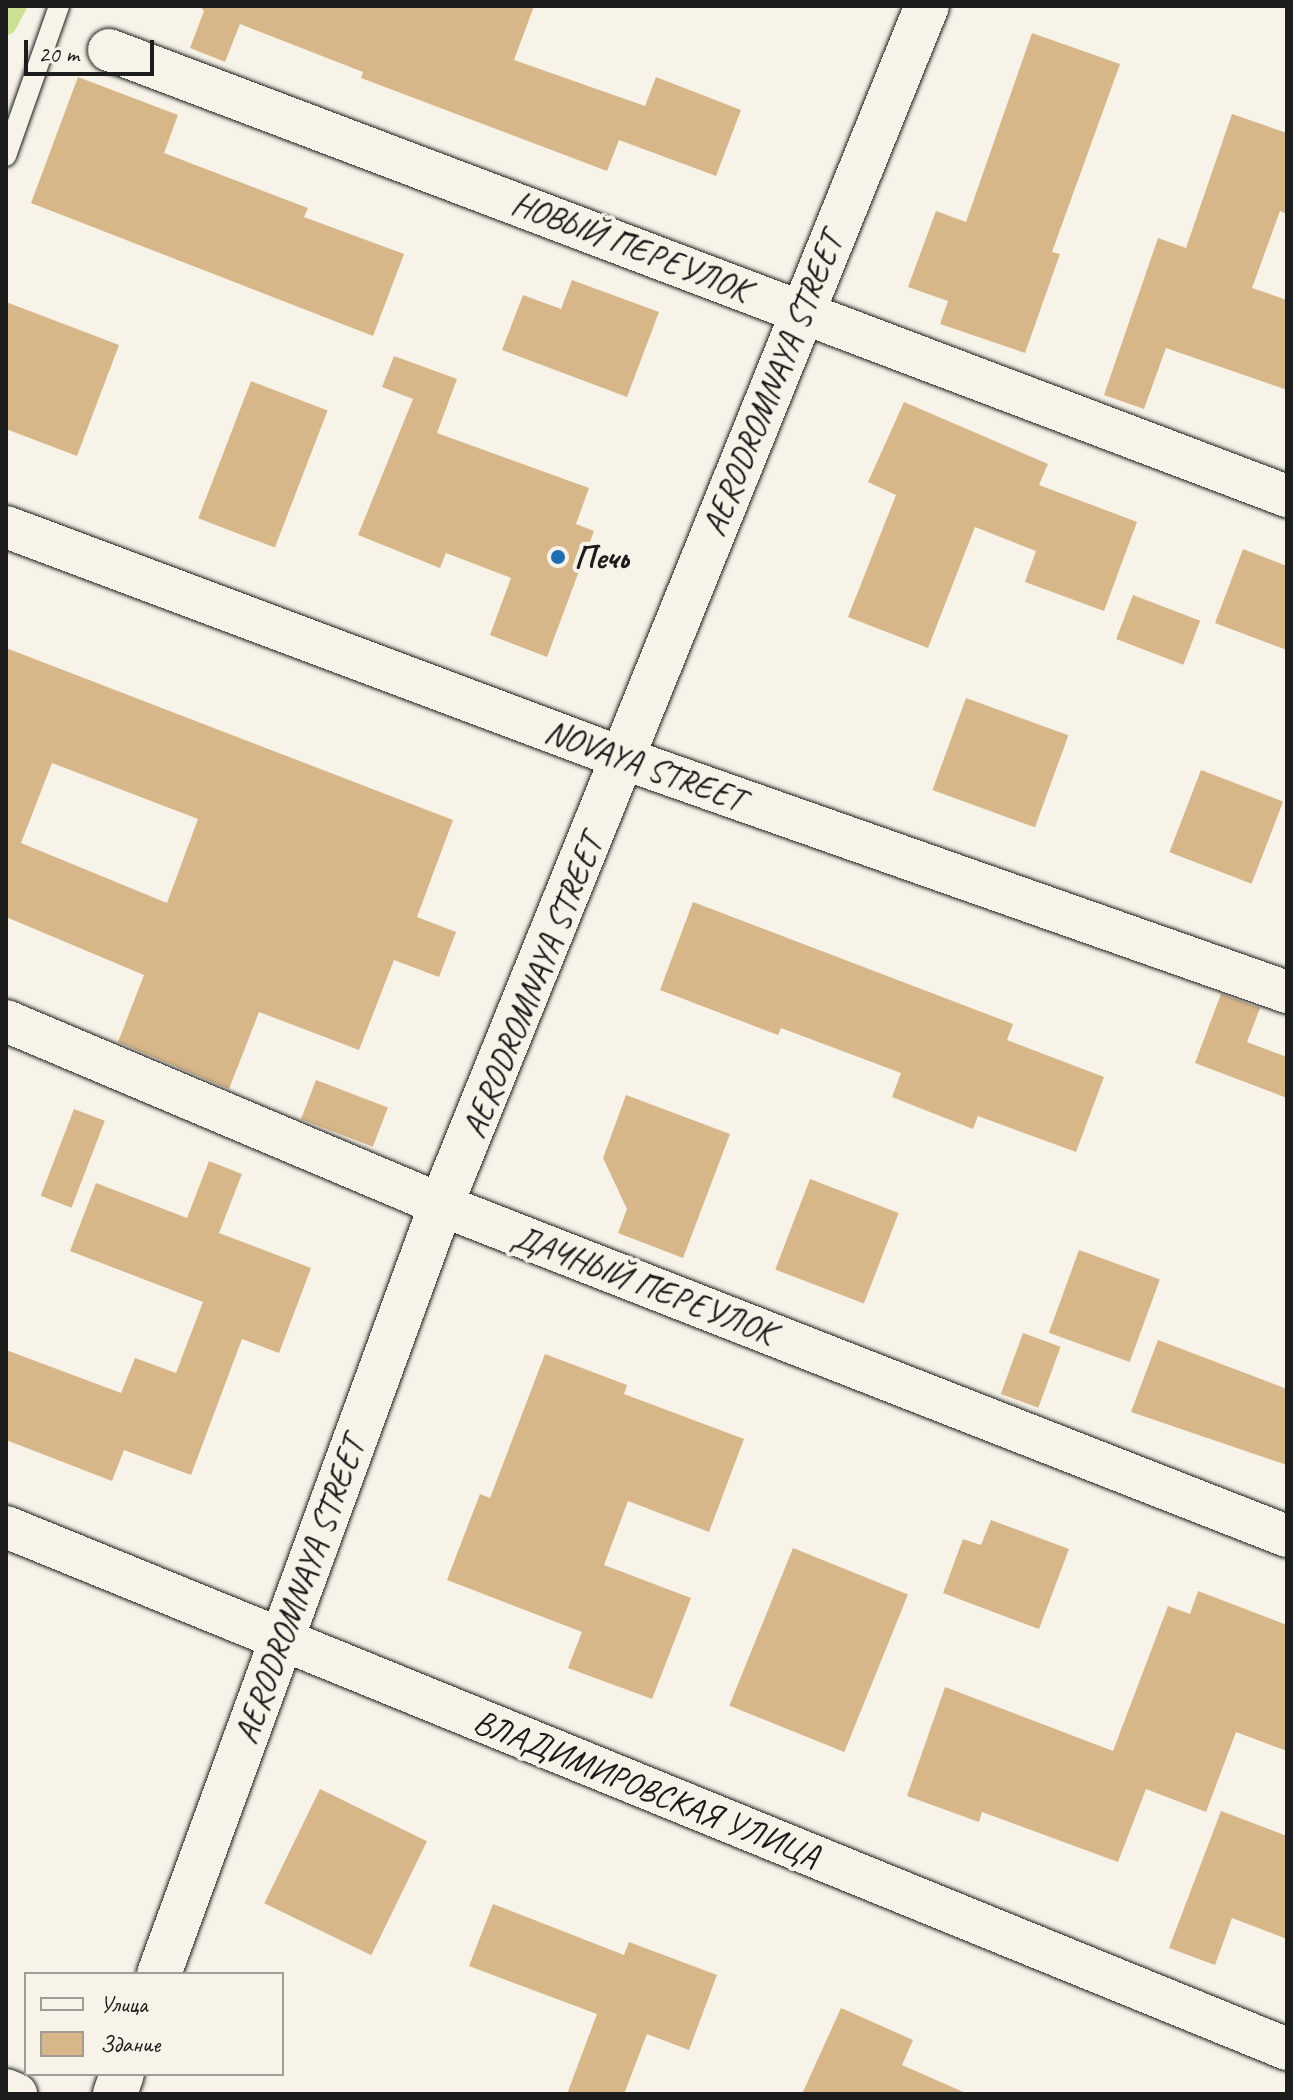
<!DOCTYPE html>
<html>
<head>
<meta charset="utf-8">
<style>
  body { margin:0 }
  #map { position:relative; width:1293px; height:2100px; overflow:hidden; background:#f7f3e8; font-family:Caveat,sans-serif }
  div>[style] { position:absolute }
  .green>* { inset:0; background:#ccdf93 }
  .building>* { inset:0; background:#d7b78a; transform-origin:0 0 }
  .roads { filter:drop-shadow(0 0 2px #1c1c1c) drop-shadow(0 0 2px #1c1c1c) }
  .service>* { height:20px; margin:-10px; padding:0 10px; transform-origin:10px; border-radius:10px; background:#f7f3e8 }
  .minor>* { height:42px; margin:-21px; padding:0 21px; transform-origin:21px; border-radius:21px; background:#f7f3e8 }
  .tertiary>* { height:44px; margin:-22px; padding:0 22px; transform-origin:22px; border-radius:22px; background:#f7f3e8 }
  .dots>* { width:22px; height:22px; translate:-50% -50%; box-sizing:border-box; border:4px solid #f7f3e8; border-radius:50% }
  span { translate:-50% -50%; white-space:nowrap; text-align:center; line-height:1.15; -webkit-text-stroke:8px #f7f3e8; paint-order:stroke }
  .street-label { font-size:34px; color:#1c1c1c }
  .poi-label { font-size:34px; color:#1c1c1c; font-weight:700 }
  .left { translate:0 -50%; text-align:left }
  .frame { position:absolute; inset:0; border:8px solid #1c1c1c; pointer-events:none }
  .legend { position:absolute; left:24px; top:1972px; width:260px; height:104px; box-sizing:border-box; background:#f7f3e8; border:2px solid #9f9d96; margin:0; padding:10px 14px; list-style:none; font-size:24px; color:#1c1c1c }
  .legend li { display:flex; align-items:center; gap:16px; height:40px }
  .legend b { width:40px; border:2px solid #9f9d96 }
  .scale { position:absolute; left:24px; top:40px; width:130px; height:36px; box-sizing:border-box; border:4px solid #1c1c1c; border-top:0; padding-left:10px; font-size:24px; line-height:28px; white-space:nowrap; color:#1c1c1c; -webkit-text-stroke:6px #f7f3e8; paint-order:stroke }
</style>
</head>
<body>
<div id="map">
  <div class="green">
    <div style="clip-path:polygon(6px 6px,28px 6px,14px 32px,6px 36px)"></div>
  </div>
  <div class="building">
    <div style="clip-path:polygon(200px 6px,534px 6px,514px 60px,645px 106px,656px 77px,741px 110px,716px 176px,619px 140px,607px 171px,361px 78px,363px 72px,240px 24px,225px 62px,190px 48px,204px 11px)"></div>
    <div style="clip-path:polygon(1032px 33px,1120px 64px,1052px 252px,1060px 254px,1025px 353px,940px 324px,948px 301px,908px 287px,936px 211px,966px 222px)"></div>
    <div style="clip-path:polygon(78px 77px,178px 115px,164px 153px,308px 208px,304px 217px,404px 254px,373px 336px,31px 203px)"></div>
    <div style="clip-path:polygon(1232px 114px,1287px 133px,1287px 214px,1280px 211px,1252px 288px,1287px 300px,1287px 390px,1166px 348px,1144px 409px,1104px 395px,1158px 238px,1186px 248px)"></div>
    <div style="clip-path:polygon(572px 280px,659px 312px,627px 397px,502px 350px,523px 295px,561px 309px)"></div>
    <div style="clip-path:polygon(6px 302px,119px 345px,77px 456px,6px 429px)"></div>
    <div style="clip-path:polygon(394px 356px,457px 379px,437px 433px,589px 488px,576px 524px,594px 531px,547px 657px,490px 635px,511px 578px,446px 553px,440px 568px,358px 535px,413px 399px,382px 387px)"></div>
    <div style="left:251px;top:381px;width:82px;height:147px;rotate:21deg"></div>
    <div style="clip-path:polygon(904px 402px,1048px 464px,1039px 485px,1137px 522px,1104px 611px,1025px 582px,1036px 551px,975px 527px,928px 648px,848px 617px,896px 495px,868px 482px)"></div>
    <div style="clip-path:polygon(1243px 549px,1287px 566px,1287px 650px,1215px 623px)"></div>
    <div style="left:1133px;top:595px;width:72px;height:47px;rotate:21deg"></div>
    <div style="clip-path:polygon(evenodd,6px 648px,453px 820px,417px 917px,456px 932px,439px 977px,394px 960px,359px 1050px,259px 1012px,229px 1089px,118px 1042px,144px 975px,6px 917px,6px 648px,52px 763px,198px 819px,167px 903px,21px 843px,52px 763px)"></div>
    <div style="left:966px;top:698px;width:109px;height:98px;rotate:20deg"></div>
    <div style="left:1201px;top:770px;width:88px;height:88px;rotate:21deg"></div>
    <div style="clip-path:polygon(693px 902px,1013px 1024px,1007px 1040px,1104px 1077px,1076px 1152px,978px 1116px,973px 1129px,892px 1097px,901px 1073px,781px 1028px,778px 1035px,660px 990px)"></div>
    <div style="clip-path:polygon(1221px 994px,1260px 1008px,1247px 1042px,1287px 1057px,1287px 1098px,1195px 1063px)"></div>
    <div style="left:316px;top:1080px;width:77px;height:42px;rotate:21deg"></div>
    <div style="clip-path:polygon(626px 1095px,730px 1134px,683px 1258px,618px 1233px,627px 1209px,603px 1158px)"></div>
    <div style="left:74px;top:1109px;width:33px;height:93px;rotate:21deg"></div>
    <div style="clip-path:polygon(209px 1161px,242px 1174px,219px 1233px,311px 1268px,279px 1353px,242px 1339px,191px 1475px,124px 1450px,112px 1481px,6px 1440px,6px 1350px,121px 1393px,135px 1358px,176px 1373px,203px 1302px,70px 1251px,96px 1183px,187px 1218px)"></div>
    <div style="left:810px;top:1179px;width:95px;height:97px;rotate:21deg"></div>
    <div style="left:1079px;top:1250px;width:86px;height:88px;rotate:20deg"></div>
    <div style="left:1023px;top:1333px;width:40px;height:65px;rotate:20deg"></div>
    <div style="clip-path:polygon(1158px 1340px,1287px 1389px,1287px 1465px,1131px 1412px)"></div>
    <div style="clip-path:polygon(545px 1354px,627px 1385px,624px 1394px,744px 1439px,709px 1532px,628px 1501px,604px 1565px,691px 1598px,652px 1699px,568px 1668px,582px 1632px,447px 1580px,480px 1494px,490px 1498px)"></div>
    <div style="clip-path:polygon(991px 1520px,1069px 1549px,1039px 1629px,943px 1593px,963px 1539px,981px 1545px)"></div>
    <div style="left:793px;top:1548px;width:124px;height:170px;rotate:22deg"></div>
    <div style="clip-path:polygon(1198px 1591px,1287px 1625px,1287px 1751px,1236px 1732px,1206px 1812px,1146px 1789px,1118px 1862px,982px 1812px,979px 1822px,907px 1796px,945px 1687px,1113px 1751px,1168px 1606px,1190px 1614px)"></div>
    <div style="left:320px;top:1789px;width:119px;height:127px;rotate:26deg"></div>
    <div style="clip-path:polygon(1221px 1811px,1287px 1836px,1287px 1939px,1232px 1918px,1215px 1965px,1169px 1948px)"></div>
    <div style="clip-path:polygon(493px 1904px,624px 1955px,629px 1942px,717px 1975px,689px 2050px,647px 2034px,624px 2094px,567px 2094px,597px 2014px,469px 1966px)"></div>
    <div style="clip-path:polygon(841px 2008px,913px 2040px,902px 2065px,968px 2094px,802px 2094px)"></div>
  </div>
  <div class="roads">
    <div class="service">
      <div style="left:6px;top:156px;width:159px;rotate:-70.5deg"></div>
    </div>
    <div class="minor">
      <div style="left:109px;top:50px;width:1260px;rotate:20.74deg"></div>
      <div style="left:6px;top:527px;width:661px;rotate:20.55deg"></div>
      <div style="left:625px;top:759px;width:702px;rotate:19.39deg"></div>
      <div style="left:6px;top:1021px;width:472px;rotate:22.9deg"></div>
      <div style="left:441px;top:1205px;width:908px;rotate:21.37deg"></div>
      <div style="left:6px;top:1527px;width:1383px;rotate:22.17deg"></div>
      <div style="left:6px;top:2090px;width:11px;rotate:22deg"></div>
    </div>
    <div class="tertiary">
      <div style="left:159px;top:1974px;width:819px;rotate:-69.86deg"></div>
      <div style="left:441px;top:1205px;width:1294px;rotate:-67.94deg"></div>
      <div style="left:115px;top:2094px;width:21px;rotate:-71deg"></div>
    </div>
  </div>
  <div class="dots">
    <div style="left:558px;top:557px;background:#1f6fb2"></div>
  </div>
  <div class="street-label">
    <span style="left:631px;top:246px;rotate:21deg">НОВЫЙ ПЕРЕУЛОК</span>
    <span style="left:772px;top:384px;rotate:-68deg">AERODROMNAYA STREET</span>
    <span style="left:645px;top:765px;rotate:20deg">NOVAYA STREET</span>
    <span style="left:532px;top:986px;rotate:-68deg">AERODROMNAYA STREET</span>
    <span style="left:644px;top:1284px;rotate:21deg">ДАЧНЫЙ ПЕРЕУЛОК</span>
    <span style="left:299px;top:1590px;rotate:-70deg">AERODROMNAYA STREET</span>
    <span style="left:647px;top:1788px;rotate:22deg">ВЛАДИМИРОВСКАЯ УЛИЦА</span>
  </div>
  <div class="poi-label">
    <span class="left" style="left:574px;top:557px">Печь</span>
  </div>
  <div class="frame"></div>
  <ul class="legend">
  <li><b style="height:10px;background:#f7f3e8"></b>Улица</li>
  <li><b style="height:22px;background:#d7b78a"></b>Здание</li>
  </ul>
  <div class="scale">20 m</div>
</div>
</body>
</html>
